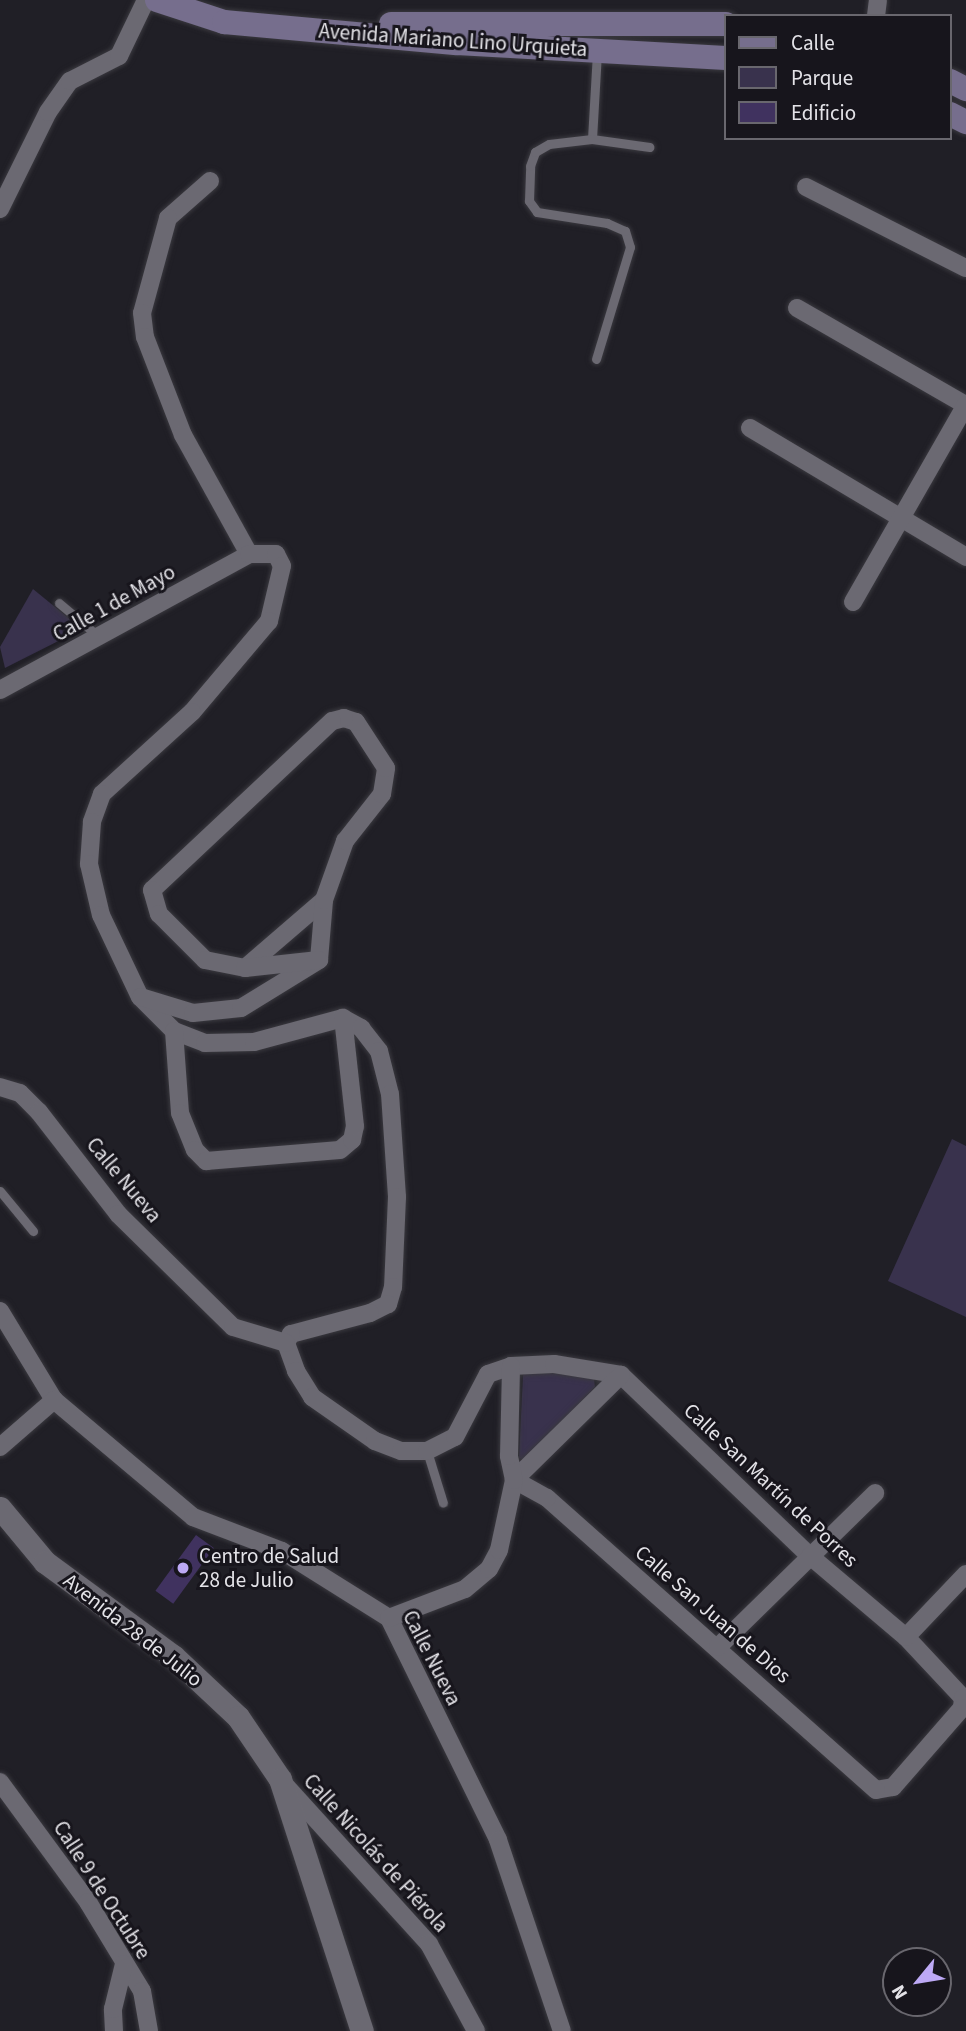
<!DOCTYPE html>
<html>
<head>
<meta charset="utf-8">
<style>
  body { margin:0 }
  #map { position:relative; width:966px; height:2031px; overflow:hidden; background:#201f26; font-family:"Source Sans 3",sans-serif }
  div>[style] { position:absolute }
  .green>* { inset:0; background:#39324d }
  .building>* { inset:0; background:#40325f; transform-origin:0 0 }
  .roads { filter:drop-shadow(0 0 2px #3a393f) drop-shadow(0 0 2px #3a393f) }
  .service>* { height:9px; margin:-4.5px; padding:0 4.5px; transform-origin:4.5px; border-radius:4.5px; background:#6b6972 }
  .minor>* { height:18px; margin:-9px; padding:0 9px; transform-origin:9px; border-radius:9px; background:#6b6972 }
  .tertiary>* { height:23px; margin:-11.5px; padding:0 11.5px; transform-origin:11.5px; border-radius:11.5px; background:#6b6972 }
  .secondary>* { height:24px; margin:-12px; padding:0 12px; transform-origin:12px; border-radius:12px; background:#766e8d }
  .dots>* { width:19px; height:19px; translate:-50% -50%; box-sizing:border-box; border:4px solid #17151c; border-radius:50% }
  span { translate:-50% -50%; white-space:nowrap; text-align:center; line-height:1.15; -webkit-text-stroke:6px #17151c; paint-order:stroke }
  .street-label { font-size:21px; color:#e4e3e8 }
  .poi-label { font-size:21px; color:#e4e3e8 }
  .left { translate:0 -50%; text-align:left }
  .legend { position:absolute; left:724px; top:14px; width:228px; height:126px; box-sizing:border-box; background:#17151c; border:2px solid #69676e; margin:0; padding:9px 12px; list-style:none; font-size:21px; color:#e4e3e8 }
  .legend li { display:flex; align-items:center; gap:14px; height:35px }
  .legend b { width:35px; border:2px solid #69676e }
  .north { position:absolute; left:882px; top:1947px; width:70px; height:70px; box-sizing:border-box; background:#17151c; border:2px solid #69676e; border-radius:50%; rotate:240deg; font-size:19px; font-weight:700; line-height:28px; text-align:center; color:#e4e3e8 }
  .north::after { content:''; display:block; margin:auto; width:24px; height:32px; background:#bda9f5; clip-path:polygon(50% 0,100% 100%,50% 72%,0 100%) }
</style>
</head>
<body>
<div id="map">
  <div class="green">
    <div style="clip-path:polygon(33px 589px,82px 629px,5px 668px,0 647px)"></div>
    <div style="clip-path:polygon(952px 1139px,966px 1146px,966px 1317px,888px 1281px)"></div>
    <div style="clip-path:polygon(530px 1370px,594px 1379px,595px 1387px,525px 1460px,519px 1458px,523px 1375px)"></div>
  </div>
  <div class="building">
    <div style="left:196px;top:1535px;width:22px;height:69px;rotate:36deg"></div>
  </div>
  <div class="roads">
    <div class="service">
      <div style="left:592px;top:139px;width:87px;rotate:-86.7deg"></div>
      <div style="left:596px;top:359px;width:117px;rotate:-73.1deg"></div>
      <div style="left:630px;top:247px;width:17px;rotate:-107deg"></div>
      <div style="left:625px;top:231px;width:20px;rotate:-156deg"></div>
      <div style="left:607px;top:223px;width:71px;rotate:-171.1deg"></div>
      <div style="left:537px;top:212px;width:14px;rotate:-126deg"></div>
      <div style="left:529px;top:201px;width:35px;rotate:-88deg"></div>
      <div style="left:530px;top:166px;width:15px;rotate:-70deg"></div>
      <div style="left:535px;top:152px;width:16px;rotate:-30deg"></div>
      <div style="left:549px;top:144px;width:43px;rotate:-6.6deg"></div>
      <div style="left:592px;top:139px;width:58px;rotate:8deg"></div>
      <div style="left:59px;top:603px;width:51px;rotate:40.2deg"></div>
      <div style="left:0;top:1191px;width:52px;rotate:50.5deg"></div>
      <div style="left:427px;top:1451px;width:54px;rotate:72.9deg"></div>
    </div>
    <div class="minor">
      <div style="left:876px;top:16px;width:16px;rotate:-83deg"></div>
      <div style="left:210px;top:181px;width:56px;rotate:138.6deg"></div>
      <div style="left:168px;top:218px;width:98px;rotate:105.3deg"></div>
      <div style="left:142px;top:313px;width:24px;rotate:83deg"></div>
      <div style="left:145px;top:337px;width:105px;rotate:68.8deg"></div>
      <div style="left:183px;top:435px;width:136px;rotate:61deg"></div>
      <div style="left:806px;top:187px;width:179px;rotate:26.9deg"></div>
      <div style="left:0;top:209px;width:108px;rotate:-63.7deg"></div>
      <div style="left:48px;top:112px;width:38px;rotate:-55deg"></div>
      <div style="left:70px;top:81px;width:55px;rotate:-27deg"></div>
      <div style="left:119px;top:56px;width:62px;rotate:-64.3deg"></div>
      <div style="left:797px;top:308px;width:195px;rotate:29.9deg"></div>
      <div style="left:750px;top:428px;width:252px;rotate:30.8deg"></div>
      <div style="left:853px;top:602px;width:227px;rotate:-60.2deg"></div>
      <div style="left:0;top:690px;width:284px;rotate:-28.6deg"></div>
      <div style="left:249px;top:554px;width:27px"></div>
      <div style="left:276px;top:554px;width:13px;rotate:63deg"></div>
      <div style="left:282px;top:566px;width:57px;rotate:103.3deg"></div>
      <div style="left:269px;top:621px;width:119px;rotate:130.2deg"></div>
      <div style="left:192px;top:712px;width:122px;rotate:137.7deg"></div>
      <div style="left:102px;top:794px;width:30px;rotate:110deg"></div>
      <div style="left:92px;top:822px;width:42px;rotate:94.1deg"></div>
      <div style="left:89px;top:864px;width:52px;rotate:76.8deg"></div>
      <div style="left:101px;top:915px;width:91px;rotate:64.6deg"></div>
      <div style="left:140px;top:997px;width:48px;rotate:45deg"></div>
      <div style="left:174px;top:1031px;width:33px;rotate:21deg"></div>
      <div style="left:205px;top:1043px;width:49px;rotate:-1.2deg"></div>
      <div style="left:254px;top:1042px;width:92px;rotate:-15.1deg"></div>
      <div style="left:343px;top:1018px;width:21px;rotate:29deg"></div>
      <div style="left:361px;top:1028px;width:29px;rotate:52deg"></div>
      <div style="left:379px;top:1051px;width:44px;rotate:75.7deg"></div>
      <div style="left:390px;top:1094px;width:103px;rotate:86.1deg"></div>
      <div style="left:397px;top:1197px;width:90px;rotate:92.5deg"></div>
      <div style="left:393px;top:1287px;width:18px;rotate:106deg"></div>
      <div style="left:388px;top:1304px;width:20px;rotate:153deg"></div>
      <div style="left:370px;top:1313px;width:82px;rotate:165.1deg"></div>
      <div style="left:291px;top:1334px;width:10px;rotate:119deg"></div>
      <div style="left:286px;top:1343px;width:30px;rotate:70deg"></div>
      <div style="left:296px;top:1371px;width:31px;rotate:58deg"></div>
      <div style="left:312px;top:1397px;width:77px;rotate:34.9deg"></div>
      <div style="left:375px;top:1441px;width:28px;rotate:21deg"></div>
      <div style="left:401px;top:1451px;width:26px"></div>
      <div style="left:427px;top:1451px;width:31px;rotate:-27deg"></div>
      <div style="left:455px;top:1437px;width:71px;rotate:-62.4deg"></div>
      <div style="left:488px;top:1374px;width:24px;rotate:-19deg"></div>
      <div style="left:511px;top:1366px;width:43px;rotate:-2.7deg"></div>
      <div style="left:554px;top:1364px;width:68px;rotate:9.3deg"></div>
      <div style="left:621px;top:1375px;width:262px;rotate:43.8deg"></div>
      <div style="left:810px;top:1556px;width:126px;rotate:40.2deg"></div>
      <div style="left:906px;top:1637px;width:83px;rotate:46.9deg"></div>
      <div style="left:963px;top:1698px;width:10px;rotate:96deg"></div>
      <div style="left:962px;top:1708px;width:105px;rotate:131.1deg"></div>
      <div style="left:893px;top:1787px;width:17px;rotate:170deg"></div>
      <div style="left:876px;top:1790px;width:440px;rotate:-138.4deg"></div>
      <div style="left:547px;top:1498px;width:38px;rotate:-151deg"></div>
      <div style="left:514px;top:1480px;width:150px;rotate:-44.5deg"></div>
      <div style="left:245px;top:968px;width:104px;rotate:-40.7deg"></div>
      <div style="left:141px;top:997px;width:54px;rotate:17.1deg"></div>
      <div style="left:193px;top:1013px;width:48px;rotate:-5.9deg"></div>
      <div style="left:241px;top:1008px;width:92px;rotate:-31.6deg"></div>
      <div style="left:319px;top:960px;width:60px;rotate:-85.2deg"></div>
      <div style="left:324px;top:900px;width:63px;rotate:-70.4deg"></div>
      <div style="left:345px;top:841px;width:60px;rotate:-51.8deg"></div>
      <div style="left:382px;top:794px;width:26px;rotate:-81deg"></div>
      <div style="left:386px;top:768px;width:55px;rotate:-123.1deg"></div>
      <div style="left:356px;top:722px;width:13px;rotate:-162deg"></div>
      <div style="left:344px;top:718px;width:12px;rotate:166deg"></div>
      <div style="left:332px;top:721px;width:247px;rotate:136.8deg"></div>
      <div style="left:152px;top:890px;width:25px;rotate:74deg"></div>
      <div style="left:159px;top:914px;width:65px;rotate:45deg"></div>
      <div style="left:205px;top:960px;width:41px;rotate:11.3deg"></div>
      <div style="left:245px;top:968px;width:74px;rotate:-6.2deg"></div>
      <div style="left:174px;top:1031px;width:82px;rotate:85.8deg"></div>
      <div style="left:180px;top:1113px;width:40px;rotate:68deg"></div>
      <div style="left:195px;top:1150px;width:16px;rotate:45deg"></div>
      <div style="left:206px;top:1161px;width:134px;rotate:-4.7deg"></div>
      <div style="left:340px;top:1150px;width:16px;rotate:-40deg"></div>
      <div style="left:352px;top:1140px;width:14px;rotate:-78deg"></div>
      <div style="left:355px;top:1126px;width:109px;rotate:-96.3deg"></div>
      <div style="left:0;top:1087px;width:21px;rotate:17deg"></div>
      <div style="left:20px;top:1093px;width:27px;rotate:45deg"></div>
      <div style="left:39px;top:1112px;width:129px;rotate:52.2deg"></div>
      <div style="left:118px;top:1214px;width:161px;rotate:44.5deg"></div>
      <div style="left:233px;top:1327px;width:55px;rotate:16.8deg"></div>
      <div style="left:0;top:1311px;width:104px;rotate:58.8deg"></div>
      <div style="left:54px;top:1400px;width:182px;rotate:40.1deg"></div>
      <div style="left:193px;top:1517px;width:95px;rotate:20.9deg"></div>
      <div style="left:282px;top:1551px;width:126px;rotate:32.1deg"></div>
      <div style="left:389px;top:1618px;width:247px;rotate:63.8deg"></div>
      <div style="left:498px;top:1840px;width:201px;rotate:71.5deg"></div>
      <div style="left:0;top:1447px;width:72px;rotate:-41deg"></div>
      <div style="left:389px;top:1618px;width:81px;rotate:-20.9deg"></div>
      <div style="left:465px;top:1589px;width:31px;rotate:-40deg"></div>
      <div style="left:489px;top:1569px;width:21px;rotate:-62deg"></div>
      <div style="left:499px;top:1550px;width:72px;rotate:-77.9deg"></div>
      <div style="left:514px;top:1480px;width:25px;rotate:-102deg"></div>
      <div style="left:509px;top:1456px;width:90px;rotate:-88.7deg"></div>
      <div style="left:906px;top:1637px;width:87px;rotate:-46.4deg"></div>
      <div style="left:718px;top:1647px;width:220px;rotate:-44.4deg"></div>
      <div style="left:0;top:1782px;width:149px;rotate:53.7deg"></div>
      <div style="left:88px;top:1902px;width:104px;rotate:58.8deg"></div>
      <div style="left:142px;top:1991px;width:41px;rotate:80.1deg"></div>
      <div style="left:284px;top:1784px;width:216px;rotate:47.8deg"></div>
      <div style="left:429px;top:1944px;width:99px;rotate:61.6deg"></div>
      <div style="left:114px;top:2031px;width:22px;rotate:-93deg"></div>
      <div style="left:113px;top:2009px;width:46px;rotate:-76.3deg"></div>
    </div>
    <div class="tertiary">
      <div style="left:0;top:1508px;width:70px;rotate:50.2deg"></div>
      <div style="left:45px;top:1562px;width:159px;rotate:36.3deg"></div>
      <div style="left:173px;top:1656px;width:89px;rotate:43.2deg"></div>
      <div style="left:238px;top:1717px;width:75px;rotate:55.9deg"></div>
      <div style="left:280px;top:1779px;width:265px;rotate:72deg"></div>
    </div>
    <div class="secondary">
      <div style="left:157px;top:0;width:71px;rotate:18.2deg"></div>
      <div style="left:224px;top:22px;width:234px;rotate:5.2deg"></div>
      <div style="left:457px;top:43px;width:269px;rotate:3.2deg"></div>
      <div style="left:391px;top:24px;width:335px"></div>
      <div style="left:950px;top:81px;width:18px;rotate:27deg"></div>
      <div style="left:950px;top:114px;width:18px;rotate:27deg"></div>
    </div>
  </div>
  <div class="dots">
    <div style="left:183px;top:1568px;background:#bda9f5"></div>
  </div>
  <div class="street-label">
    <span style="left:453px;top:40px;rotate:4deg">Avenida Mariano Lino Urquieta</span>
    <span style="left:114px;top:603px;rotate:-29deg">Calle 1 de Mayo</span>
    <span style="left:124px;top:1180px;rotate:50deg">Calle Nueva</span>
    <span style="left:771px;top:1485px;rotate:43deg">Calle San Martín de Porres</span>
    <span style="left:713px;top:1614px;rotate:41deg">Calle San Juan de Dios</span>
    <span style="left:133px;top:1630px;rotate:38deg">Avenida 28 de Julio</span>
    <span style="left:432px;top:1658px;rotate:63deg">Calle Nueva</span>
    <span style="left:376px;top:1853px;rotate:48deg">Calle Nicolás de Piérola</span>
    <span style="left:102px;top:1890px;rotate:57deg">Calle 9 de Octubre</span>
  </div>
  <div class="poi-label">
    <span class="left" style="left:199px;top:1568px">Centro de Salud<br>28 de Julio</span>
  </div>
  <ul class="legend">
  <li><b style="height:9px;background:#766e8d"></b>Calle</li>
  <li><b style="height:19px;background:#39324d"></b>Parque</li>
  <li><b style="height:19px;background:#40325f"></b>Edificio</li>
  </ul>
  <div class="north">N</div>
</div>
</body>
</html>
